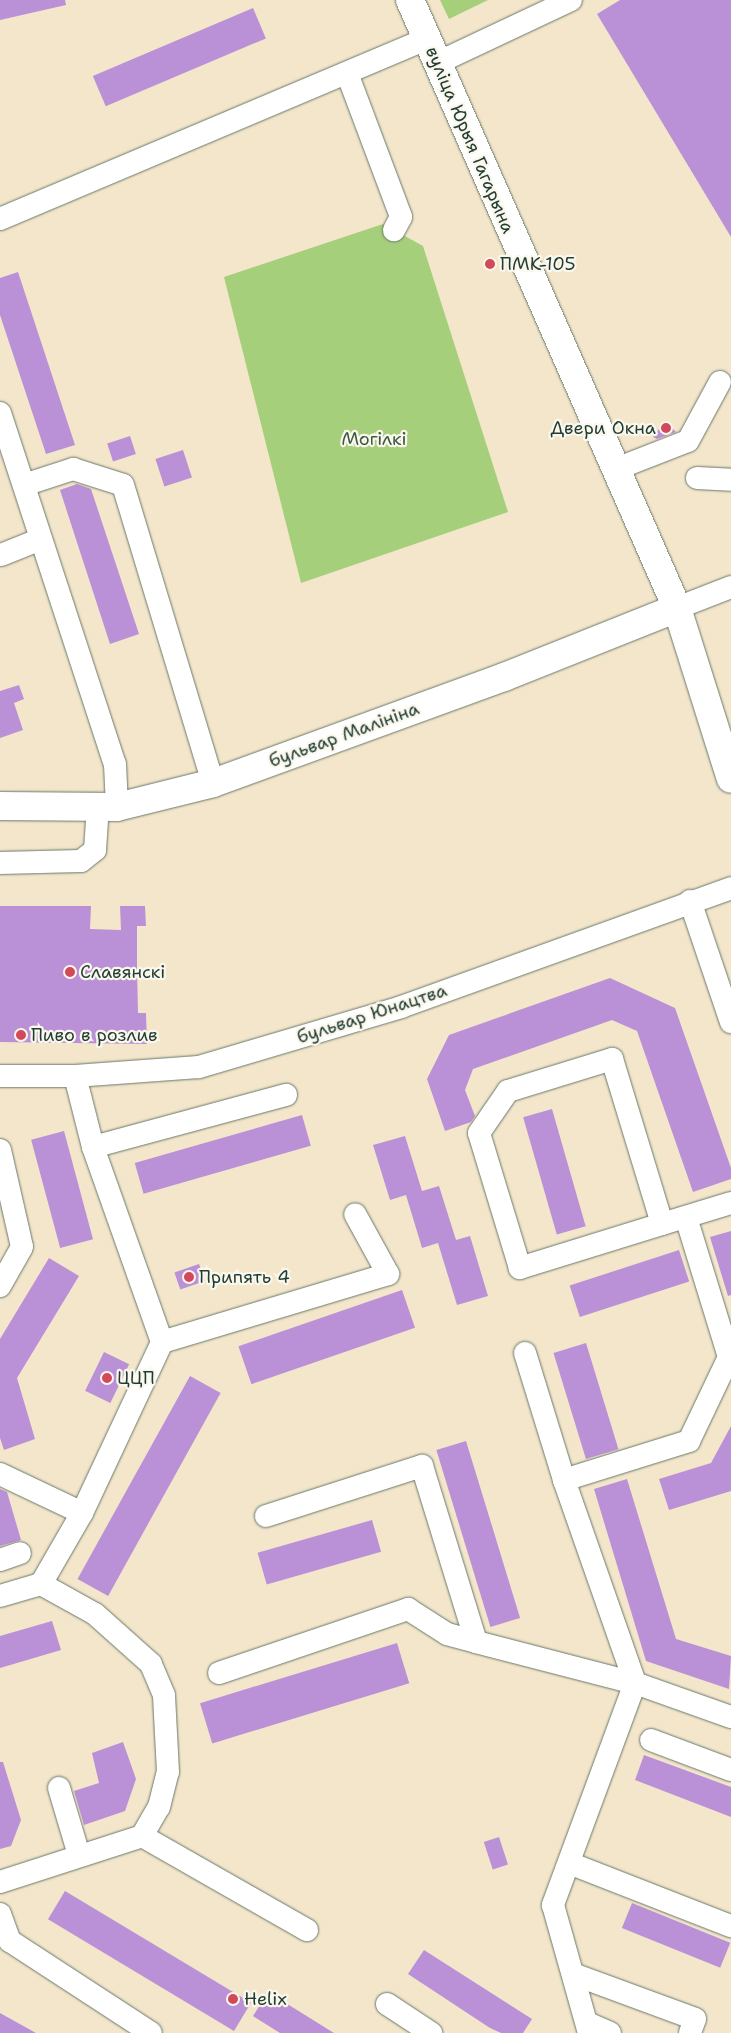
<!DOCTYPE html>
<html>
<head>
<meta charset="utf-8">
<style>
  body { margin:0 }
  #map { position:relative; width:731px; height:2033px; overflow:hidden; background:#f3e6cb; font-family:"Shantell Sans",sans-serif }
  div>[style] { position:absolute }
  .green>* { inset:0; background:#a6cf7b }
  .building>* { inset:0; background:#ba91d7; transform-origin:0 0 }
  .roads { filter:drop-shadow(0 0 1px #697869) drop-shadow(0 0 1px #697869) }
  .minor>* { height:22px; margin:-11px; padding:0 11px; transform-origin:11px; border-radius:11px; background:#fff }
  .major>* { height:28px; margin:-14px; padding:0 14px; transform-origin:14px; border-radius:14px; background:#fff }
  .dots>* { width:14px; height:14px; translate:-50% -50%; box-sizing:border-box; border:2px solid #fbf7ec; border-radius:50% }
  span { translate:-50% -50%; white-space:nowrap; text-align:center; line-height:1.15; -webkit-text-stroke:4.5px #fbf7ec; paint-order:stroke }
  .street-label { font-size:18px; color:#1f3d34 }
  .poi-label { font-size:18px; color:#1f3d34 }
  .left { translate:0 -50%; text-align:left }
  .right { translate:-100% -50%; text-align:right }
  .park-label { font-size:18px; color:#3a5a42 }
</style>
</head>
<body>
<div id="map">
  <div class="green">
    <div style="clip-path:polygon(440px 0,488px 0,449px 19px)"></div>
    <div style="clip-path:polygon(383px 224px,423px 246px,508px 512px,301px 583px,224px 277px)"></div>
  </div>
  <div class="building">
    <div style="clip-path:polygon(0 0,65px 0,66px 5px,0 20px)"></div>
    <div style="clip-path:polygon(620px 0,731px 0,731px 237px,597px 14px)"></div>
    <div style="left:253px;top:8px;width:33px;height:174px;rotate:67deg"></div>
    <div style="clip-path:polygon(18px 272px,75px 445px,46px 454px,0 315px,0 278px)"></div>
    <div style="clip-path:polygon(665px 421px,676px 432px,657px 439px,653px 437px)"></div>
    <div style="left:130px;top:436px;width:19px;height:24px;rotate:72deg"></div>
    <div style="left:183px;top:450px;width:29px;height:29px;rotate:72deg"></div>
    <div style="clip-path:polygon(77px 484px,91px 489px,139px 634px,110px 644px,60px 490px)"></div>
    <div style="clip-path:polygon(19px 685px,24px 699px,14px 703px,23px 730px,0 738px,0 691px)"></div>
    <div style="clip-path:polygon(0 906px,91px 906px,90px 929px,121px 930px,120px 906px,145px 906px,146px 926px,137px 926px,137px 966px,138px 1013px,146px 1013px,147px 1044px,0 1042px)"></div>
    <div style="clip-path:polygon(610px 978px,675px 1008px,731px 1168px,731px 1179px,693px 1192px,637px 1031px,612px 1020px,473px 1069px,465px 1090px,475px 1116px,471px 1122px,445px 1131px,427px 1079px,449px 1035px)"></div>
    <div style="left:552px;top:1109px;width:122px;height:30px;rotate:74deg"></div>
    <div style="left:302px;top:1115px;width:32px;height:174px;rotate:74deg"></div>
    <div style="left:64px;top:1131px;width:112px;height:34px;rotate:75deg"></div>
    <div style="clip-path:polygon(405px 1136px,422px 1191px,439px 1186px,456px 1240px,470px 1236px,488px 1296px,457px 1305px,438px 1243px,422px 1248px,406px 1195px,390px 1200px,373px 1145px)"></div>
    <div style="clip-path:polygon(731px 1231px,731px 1295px,728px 1296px,710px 1237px)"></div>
    <div style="left:679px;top:1250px;width:33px;height:115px;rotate:72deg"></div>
    <div style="clip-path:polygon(49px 1258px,79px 1276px,17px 1378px,35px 1439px,4px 1450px,0 1438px,0 1339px)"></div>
    <div style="left:199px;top:1264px;width:18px;height:26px;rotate:71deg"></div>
    <div style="left:402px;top:1290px;width:40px;height:173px;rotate:71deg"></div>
    <div style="left:586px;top:1343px;width:111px;height:34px;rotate:73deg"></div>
    <div style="left:104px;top:1352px;width:28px;height:43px;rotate:26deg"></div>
    <div style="left:190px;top:1376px;width:35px;height:232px;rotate:29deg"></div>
    <div style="clip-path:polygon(731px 1426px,731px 1491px,669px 1510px,659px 1479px,711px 1463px)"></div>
    <div style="left:466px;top:1441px;width:185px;height:31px;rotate:73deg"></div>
    <div style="clip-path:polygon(627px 1479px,676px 1639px,731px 1656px,729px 1689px,646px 1661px,594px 1489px)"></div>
    <div style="clip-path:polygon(0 1489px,7px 1492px,21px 1540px,0 1546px)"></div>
    <div style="left:372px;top:1520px;width:33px;height:119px;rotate:74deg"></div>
    <div style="clip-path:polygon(52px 1621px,61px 1650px,0 1668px,0 1636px)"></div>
    <div style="left:397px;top:1643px;width:42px;height:206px;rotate:73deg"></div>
    <div style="clip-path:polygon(123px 1742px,136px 1779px,125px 1811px,84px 1825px,74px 1791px,99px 1783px,92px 1753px)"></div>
    <div style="clip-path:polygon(644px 1755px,731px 1787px,731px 1817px,635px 1780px)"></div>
    <div style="clip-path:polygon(0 1762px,3px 1762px,21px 1820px,11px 1846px,0 1849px)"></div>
    <div style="left:499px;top:1837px;width:29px;height:16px;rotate:72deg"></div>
    <div style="left:65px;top:1891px;width:217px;height:33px;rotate:31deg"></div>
    <div style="left:632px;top:1903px;width:106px;height:27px;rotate:22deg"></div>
    <div style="clip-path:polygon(424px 1950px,532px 2019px,523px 2033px,501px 2033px,490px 2028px,408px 1974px)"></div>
    <div style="clip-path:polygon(268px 1992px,334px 2033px,280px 2033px,253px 2016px)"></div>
    <div style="clip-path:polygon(0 2013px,36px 2033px,0 2033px)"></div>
  </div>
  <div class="roads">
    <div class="minor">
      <div style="left:437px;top:63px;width:148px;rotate:-25.2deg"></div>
      <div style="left:347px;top:73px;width:154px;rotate:69.4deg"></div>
      <div style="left:401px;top:217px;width:15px;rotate:118deg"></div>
      <div style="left:0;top:219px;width:465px;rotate:-22.9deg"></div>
      <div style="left:0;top:413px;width:369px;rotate:71.9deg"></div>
      <div style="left:115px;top:764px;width:43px;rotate:87.3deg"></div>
      <div style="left:616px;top:469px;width:77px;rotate:-21.3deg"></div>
      <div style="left:688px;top:441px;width:67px;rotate:-61.5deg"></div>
      <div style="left:697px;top:478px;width:34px;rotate:3deg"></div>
      <div style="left:24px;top:485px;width:52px;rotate:-18.1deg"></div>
      <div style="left:73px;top:469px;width:52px;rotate:17.7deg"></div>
      <div style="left:123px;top:485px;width:311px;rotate:73.2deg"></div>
      <div style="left:1px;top:555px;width:43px;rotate:-21.8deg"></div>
      <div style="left:677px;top:608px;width:58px;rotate:-21.3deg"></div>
      <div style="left:0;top:863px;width:81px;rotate:-1.4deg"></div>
      <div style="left:81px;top:861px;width:18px;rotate:-38deg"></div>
      <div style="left:95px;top:850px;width:44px;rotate:-86.1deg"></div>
      <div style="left:690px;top:901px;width:128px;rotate:71.3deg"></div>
      <div style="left:0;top:1076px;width:75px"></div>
      <div style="left:75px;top:1076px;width:124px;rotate:-4.2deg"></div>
      <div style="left:199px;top:1067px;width:211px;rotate:-16.5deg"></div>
      <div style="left:401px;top:1007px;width:351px;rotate:-19.8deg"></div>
      <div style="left:93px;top:1147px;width:200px;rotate:-15.1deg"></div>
      <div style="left:0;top:1150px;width:99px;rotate:77.2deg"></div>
      <div style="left:22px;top:1247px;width:45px;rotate:119.4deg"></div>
      <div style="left:662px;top:1224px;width:149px;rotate:162.8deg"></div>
      <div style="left:520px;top:1268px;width:141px;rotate:-106.9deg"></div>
      <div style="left:479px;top:1133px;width:51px;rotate:-55.4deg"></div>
      <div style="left:508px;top:1091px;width:109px;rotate:-17.1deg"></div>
      <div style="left:612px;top:1059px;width:172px;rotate:73.1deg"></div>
      <div style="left:662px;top:1224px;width:72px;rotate:-16.9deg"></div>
      <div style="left:162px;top:1342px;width:236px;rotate:-16.7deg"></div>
      <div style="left:388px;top:1274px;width:68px;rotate:-118.8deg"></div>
      <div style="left:525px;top:1353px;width:133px;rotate:72.9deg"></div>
      <div style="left:564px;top:1480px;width:215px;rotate:70.7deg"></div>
      <div style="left:635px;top:1683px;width:237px;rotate:110.3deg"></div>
      <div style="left:553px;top:1905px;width:133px;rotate:74.3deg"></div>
      <div style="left:0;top:1474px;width:91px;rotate:25.4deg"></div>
      <div style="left:564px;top:1480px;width:131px;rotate:-17.3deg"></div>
      <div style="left:689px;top:1441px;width:93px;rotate:-64.5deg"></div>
      <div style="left:729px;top:1357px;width:146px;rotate:-107.1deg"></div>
      <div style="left:266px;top:1516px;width:164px;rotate:-17.8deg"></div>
      <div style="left:422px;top:1466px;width:184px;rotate:72.9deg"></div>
      <div style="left:476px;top:1642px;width:164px;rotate:14.5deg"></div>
      <div style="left:635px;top:1683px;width:102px;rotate:19.5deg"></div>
      <div style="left:0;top:1560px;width:21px;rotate:-19deg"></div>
      <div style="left:0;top:1596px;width:43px;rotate:-16.3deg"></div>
      <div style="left:41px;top:1584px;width:82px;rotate:-60deg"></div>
      <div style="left:82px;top:1513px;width:189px;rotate:-64.9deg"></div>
      <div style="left:162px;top:1342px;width:207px;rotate:-109.5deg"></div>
      <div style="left:93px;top:1147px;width:73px;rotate:-104.2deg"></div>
      <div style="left:219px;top:1673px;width:200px;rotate:-18.7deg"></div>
      <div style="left:408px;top:1609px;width:46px;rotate:32.7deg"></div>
      <div style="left:447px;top:1634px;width:30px;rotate:15deg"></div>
      <div style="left:651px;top:1740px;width:85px;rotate:20.6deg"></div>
      <div style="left:59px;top:1788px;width:70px;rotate:73.4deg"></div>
      <div style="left:142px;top:1836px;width:190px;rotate:29.7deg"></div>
      <div style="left:569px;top:1863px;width:174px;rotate:21.3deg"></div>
      <div style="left:0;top:1882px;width:149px;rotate:-17.9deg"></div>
      <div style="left:142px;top:1836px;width:34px;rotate:-60deg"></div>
      <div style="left:159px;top:1807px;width:36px;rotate:-76deg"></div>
      <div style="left:168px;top:1772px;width:77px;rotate:-93deg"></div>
      <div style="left:164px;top:1695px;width:34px;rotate:-113deg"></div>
      <div style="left:151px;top:1664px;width:75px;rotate:-138.2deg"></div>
      <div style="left:95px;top:1614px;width:62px;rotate:-150.9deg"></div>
      <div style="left:0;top:1914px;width:29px;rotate:70deg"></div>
      <div style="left:10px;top:1941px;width:168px;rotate:33.1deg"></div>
      <div style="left:573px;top:1974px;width:130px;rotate:20.2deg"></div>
      <div style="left:695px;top:2019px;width:15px;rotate:110deg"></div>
      <div style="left:387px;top:2004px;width:53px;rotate:33.4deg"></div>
      <div style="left:587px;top:2023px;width:25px;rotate:23deg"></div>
    </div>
    <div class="major">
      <div style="left:410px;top:0;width:664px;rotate:66.29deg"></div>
      <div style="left:677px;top:608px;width:179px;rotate:72.5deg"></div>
      <div style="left:0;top:806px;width:117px;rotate:0.5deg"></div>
      <div style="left:117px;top:807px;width:99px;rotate:-14deg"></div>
      <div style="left:213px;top:783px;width:310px;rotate:-20deg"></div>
      <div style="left:504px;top:677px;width:186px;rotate:-21.7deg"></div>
    </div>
  </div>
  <div class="dots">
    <div style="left:490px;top:264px;background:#d1495b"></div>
    <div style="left:666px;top:428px;background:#d1495b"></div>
    <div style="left:70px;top:972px;background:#d1495b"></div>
    <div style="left:21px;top:1035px;background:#d1495b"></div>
    <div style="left:189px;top:1277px;background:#d1495b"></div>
    <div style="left:107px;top:1378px;background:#d1495b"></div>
    <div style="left:233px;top:1999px;background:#d1495b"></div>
  </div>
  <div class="street-label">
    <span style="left:470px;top:140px;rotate:67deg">вуліца Юрыя Гагарына</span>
    <span style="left:344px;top:735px;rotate:-20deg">бульвар Малініна</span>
    <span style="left:372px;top:1014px;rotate:-18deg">бульвар Юнацтва</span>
  </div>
  <div class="poi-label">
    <span class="left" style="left:500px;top:264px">ПМК-105</span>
    <span class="right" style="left:656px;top:428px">Двери Окна</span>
    <span class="left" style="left:80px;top:972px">Славянскі</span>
    <span class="left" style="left:31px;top:1035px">Пиво в розлив</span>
    <span class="left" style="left:199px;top:1277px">Припять 4</span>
    <span class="left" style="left:117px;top:1378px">ЦЦП</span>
    <span class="left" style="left:244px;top:1999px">Helix</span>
  </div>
  <div class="park-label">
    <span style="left:374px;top:439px">Могілкі</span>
  </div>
</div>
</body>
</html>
